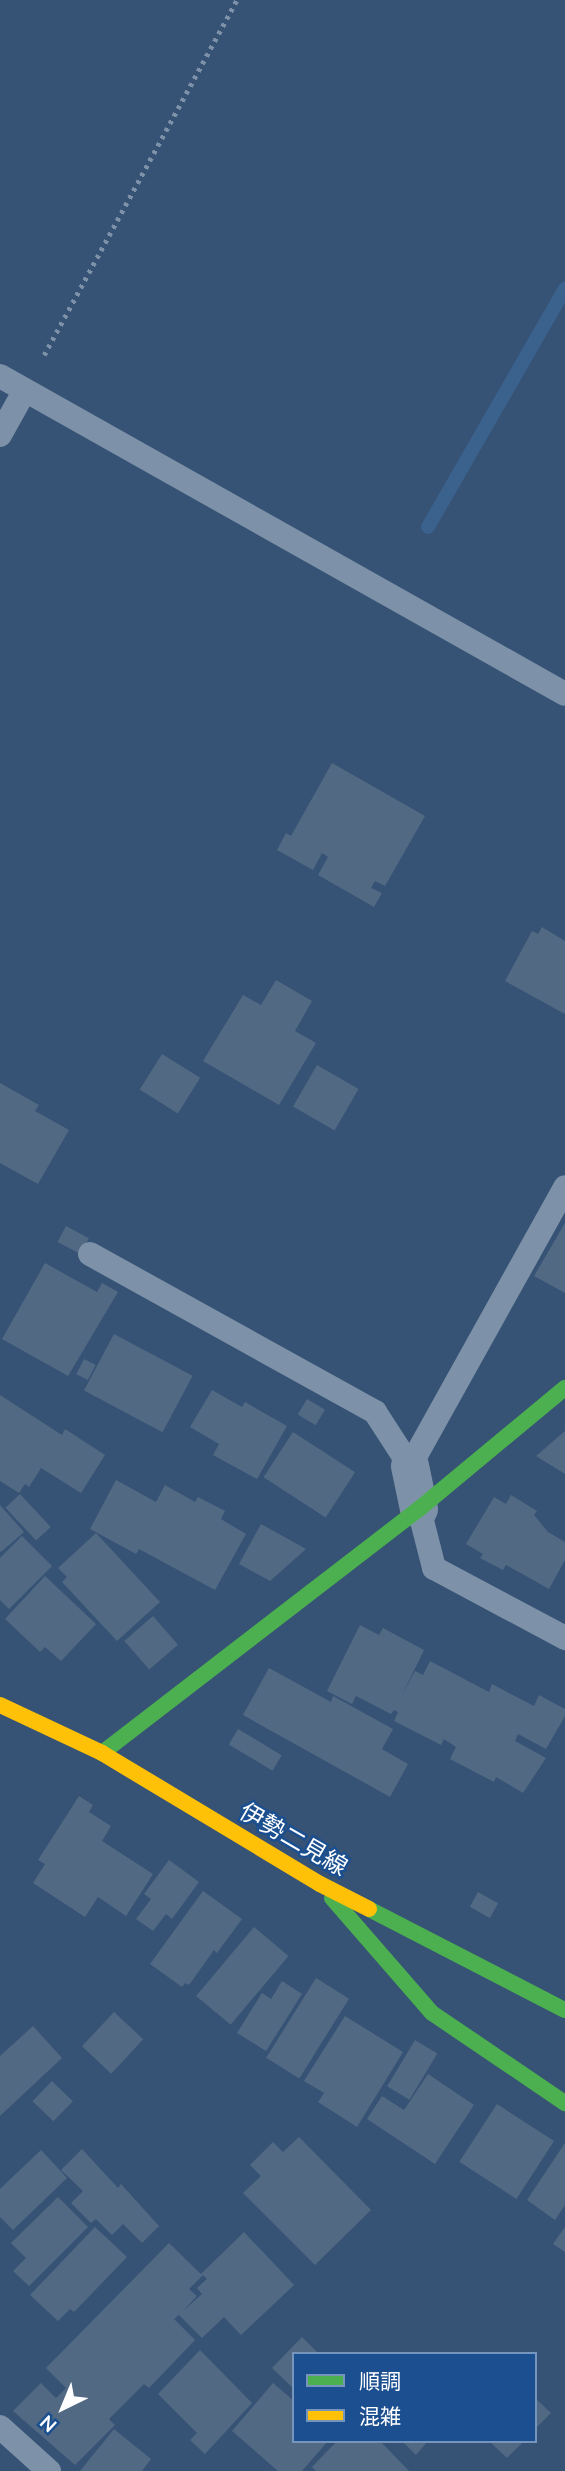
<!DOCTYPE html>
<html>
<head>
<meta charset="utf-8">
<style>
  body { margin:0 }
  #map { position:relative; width:565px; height:2471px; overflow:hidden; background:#365274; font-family:"Nunito Sans","Noto Sans JP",sans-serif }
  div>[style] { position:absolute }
  .stream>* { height:14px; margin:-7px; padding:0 7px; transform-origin:7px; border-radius:7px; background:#3b618d }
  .building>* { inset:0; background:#526984; transform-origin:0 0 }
  .path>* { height:4.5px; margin-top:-2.25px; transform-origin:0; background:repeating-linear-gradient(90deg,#7d92a8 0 3.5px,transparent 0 8.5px) }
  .lane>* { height:24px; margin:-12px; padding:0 12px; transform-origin:12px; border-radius:12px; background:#7d92a8 }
  .street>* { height:38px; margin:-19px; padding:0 19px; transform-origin:19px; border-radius:19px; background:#7d92a8 }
  .fast>* { height:16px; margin:-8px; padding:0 8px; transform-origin:8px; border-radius:8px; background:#4caf50 }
  .slow>* { height:16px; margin:-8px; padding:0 8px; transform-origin:8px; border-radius:8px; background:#ffc107 }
  span { translate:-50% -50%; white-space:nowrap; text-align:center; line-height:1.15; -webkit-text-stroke:5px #1b4f8f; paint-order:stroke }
  .street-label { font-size:24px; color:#fff }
  .legend { position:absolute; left:292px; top:2352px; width:245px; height:91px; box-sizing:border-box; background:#1b4f8f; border:2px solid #7695bc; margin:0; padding:9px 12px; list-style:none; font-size:21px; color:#fff }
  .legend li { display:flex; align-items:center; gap:14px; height:35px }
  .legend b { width:35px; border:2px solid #7695bc }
  .north { position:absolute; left:28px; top:2373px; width:70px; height:70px; -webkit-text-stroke:5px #1b4f8f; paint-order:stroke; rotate:223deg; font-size:19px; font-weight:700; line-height:28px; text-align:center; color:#fff }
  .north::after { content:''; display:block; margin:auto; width:24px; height:32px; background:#fff; clip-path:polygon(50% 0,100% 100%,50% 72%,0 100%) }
</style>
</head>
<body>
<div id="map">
  <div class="stream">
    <div style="left:428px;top:527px;width:275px;rotate:-60.1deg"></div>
  </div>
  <div class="building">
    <div style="clip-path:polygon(332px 763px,425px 816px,385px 886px,375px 881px,371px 888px,382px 893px,374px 907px,318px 875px,328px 857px,322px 853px,313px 870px,277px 850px,286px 833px,291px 836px)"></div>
    <div style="clip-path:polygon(542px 927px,565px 941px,565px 1014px,505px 981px,532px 931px,538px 934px)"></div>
    <div style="clip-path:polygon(276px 980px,312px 1001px,295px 1031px,316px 1043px,279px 1105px,203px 1061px,243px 995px,261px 1005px)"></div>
    <div style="left:162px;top:1054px;width:45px;height:42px;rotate:32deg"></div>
    <div style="left:317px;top:1065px;width:48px;height:48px;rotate:30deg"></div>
    <div style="clip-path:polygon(0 1083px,39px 1105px,35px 1111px,69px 1130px,38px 1184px,0 1163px)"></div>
    <div style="clip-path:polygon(565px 1223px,565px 1293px,534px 1276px)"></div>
    <div style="left:66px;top:1226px;width:26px;height:18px;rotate:28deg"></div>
    <div style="clip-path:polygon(45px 1263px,97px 1292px,102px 1283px,118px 1292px,68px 1376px,2px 1339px)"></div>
    <div style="left:114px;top:1334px;width:89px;height:64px;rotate:28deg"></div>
    <div style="left:84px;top:1359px;width:13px;height:17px;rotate:27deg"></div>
    <div style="clip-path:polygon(212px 1390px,242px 1407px,245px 1402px,287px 1426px,257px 1479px,213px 1455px,219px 1444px,190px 1427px)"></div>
    <div style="clip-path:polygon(0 1395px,62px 1435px,65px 1429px,105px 1455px,81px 1493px,41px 1468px,29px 1487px,25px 1484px,19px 1493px,0 1481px)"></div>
    <div style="left:307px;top:1399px;width:21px;height:18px;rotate:31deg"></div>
    <div style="clip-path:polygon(565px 1431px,565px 1474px,536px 1456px)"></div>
    <div style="left:293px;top:1432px;width:74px;height:54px;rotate:33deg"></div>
    <div style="clip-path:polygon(116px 1480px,156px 1502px,165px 1485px,195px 1502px,198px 1497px,225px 1511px,221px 1519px,246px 1534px,215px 1590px,139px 1549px,136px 1554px,90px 1529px)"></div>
    <div style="left:20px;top:1494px;width:45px;height:20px;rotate:47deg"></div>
    <div style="clip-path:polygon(511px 1495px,537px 1511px,534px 1515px,548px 1532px,565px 1542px,565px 1560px,549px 1589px,506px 1565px,503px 1570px,480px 1558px,483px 1554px,466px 1544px,494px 1497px,506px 1504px)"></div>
    <div style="clip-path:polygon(0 1505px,24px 1532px,1px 1552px,0 1551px)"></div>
    <div style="clip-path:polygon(261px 1524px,306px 1549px,270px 1581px,239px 1564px)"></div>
    <div style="clip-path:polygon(96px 1533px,160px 1602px,117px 1641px,62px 1582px,67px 1577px,58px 1568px)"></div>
    <div style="clip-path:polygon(22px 1536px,52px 1566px,9px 1609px,0 1600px,0 1558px)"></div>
    <div style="clip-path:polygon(45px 1576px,96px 1624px,61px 1661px,45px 1647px,40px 1652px,5px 1619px)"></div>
    <div style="left:153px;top:1616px;width:38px;height:38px;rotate:49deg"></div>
    <div style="clip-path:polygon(360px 1625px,379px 1635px,383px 1628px,424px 1650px,402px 1695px,415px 1671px,423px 1675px,430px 1661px,489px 1692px,492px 1684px,534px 1706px,539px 1695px,565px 1709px,565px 1716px,546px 1749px,518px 1734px,515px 1741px,546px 1758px,523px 1793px,496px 1777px,494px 1782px,450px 1759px,456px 1747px,444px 1739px,441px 1745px,394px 1721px,398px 1712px,394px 1710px,391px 1714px,356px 1696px,352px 1704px,327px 1691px)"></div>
    <div style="clip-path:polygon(269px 1668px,331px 1702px,333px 1696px,393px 1729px,382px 1749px,408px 1764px,390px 1797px,243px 1715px)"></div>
    <div style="left:238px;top:1729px;width:51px;height:18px;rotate:31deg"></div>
    <div style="clip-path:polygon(79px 1796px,93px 1805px,89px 1812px,111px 1826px,102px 1841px,153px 1874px,126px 1916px,98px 1897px,85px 1917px,33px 1883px,45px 1864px,38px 1860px)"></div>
    <div style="clip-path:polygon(169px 1860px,199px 1882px,172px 1919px,166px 1914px,153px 1931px,136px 1919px,151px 1899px,144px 1894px)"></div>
    <div style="clip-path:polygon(203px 1891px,242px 1919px,217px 1953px,214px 1950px,189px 1985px,185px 1983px,182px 1987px,150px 1964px)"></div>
    <div style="left:478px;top:1892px;width:23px;height:17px;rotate:29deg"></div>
    <div style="left:254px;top:1927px;width:45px;height:90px;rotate:40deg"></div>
    <div style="left:316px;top:1978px;width:39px;height:94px;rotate:32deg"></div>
    <div style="clip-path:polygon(282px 1981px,302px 1994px,266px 2051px,237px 2033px,262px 1993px,271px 1999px)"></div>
    <div style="left:114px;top:2012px;width:40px;height:47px;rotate:43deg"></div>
    <div style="clip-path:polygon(345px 2016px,403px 2052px,357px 2127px,318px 2102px,324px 2093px,304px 2081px)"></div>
    <div style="clip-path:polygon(33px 2026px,62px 2058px,0 2116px,0 2056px)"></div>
    <div style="left:415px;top:2040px;width:26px;height:54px;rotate:31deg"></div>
    <div style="clip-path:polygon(428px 2074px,474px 2105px,435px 2164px,367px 2119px,382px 2096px,404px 2110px)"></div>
    <div style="left:52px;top:2081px;width:29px;height:28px;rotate:44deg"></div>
    <div style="left:497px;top:2104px;width:68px;height:69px;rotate:33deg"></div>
    <div style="clip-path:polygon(299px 2137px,371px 2210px,315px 2265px,243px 2193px,261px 2176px,250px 2165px,273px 2142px,283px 2152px)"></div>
    <div style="clip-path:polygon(565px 2143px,565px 2205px,555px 2220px,527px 2200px)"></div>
    <div style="clip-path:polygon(82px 2149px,118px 2188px,121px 2184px,159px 2226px,142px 2243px,123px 2224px,112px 2235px,96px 2219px,91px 2223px,71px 2203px,83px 2191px,61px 2170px)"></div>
    <div style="clip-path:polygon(41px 2150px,67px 2178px,13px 2230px,0 2217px,0 2189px)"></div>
    <div style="clip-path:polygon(58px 2197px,88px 2227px,29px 2286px,13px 2271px,26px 2258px,11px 2243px)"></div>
    <div style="clip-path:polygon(95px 2227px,127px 2257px,74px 2312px,70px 2309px,58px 2321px,30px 2295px)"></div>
    <div style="clip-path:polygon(565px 2227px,565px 2252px,553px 2244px)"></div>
    <div style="clip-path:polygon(evenodd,244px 2232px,294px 2285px,241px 2335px,224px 2317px,202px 2338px,179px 2315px,174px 2319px,195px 2340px,149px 2388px,144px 2384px,109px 2419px,115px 2425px,75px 2465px,13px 2411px,41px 2383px,56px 2398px,66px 2388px,46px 2368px,169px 2243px,201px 2274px,244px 2232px,203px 2275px,207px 2279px,197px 2288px,202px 2294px,182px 2312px,197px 2296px,189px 2289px,203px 2275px)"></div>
    <div style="clip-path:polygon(302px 2337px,319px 2354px,294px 2354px,294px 2389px,272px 2368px)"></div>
    <div style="clip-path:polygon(200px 2350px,252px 2403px,205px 2454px,190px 2440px,197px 2433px,158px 2394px)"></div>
    <div style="clip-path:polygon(273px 2383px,294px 2401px,294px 2441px,328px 2441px,302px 2471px,278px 2471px,232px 2431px)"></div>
    <div style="clip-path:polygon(535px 2398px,551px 2413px,535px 2429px)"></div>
    <div style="clip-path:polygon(114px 2429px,151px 2459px,142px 2471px,80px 2471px)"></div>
    <div style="clip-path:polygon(337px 2441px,380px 2441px,409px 2471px,316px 2471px,312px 2467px)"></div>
    <div style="clip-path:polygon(402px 2441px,428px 2441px,416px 2455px)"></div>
    <div style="clip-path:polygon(489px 2441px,524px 2441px,507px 2458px)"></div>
  </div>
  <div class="path">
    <div style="left:44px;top:355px;width:404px;rotate:-61.5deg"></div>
  </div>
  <div class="lane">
    <div style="left:0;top:376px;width:648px;rotate:29.37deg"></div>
    <div style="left:0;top:435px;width:51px;rotate:-60.9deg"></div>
    <div style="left:90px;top:1254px;width:326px;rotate:29deg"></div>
    <div style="left:375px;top:1412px;width:64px;rotate:57.1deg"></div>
    <div style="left:410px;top:1466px;width:319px;rotate:-60.9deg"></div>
    <div style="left:419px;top:1509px;width:61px;rotate:75.7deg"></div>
    <div style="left:434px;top:1568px;width:149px;rotate:28.1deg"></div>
    <div style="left:0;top:2427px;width:66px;rotate:41.9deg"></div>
  </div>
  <div class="street">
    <div style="left:410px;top:1466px;width:44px;rotate:78.2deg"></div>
  </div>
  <div class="fast">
    <div style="left:102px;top:1753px;width:400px;rotate:-37.6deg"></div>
    <div style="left:419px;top:1509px;width:190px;rotate:-39.7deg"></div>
    <div style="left:332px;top:1898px;width:152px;rotate:49deg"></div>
    <div style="left:432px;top:2013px;width:161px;rotate:34.1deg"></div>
    <div style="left:369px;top:1909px;width:220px;rotate:27.3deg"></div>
  </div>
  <div class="slow">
    <div style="left:0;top:1705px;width:113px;rotate:25.2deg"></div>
    <div style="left:102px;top:1753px;width:254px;rotate:31deg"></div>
    <div style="left:320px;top:1884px;width:55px;rotate:27deg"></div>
  </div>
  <div class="street-label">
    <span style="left:293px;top:1840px;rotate:30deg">伊勢二見線</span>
  </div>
  <ul class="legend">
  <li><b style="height:9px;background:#4caf50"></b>順調</li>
  <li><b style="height:9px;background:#ffc107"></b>混雑</li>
  </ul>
  <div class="north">N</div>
</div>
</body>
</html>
